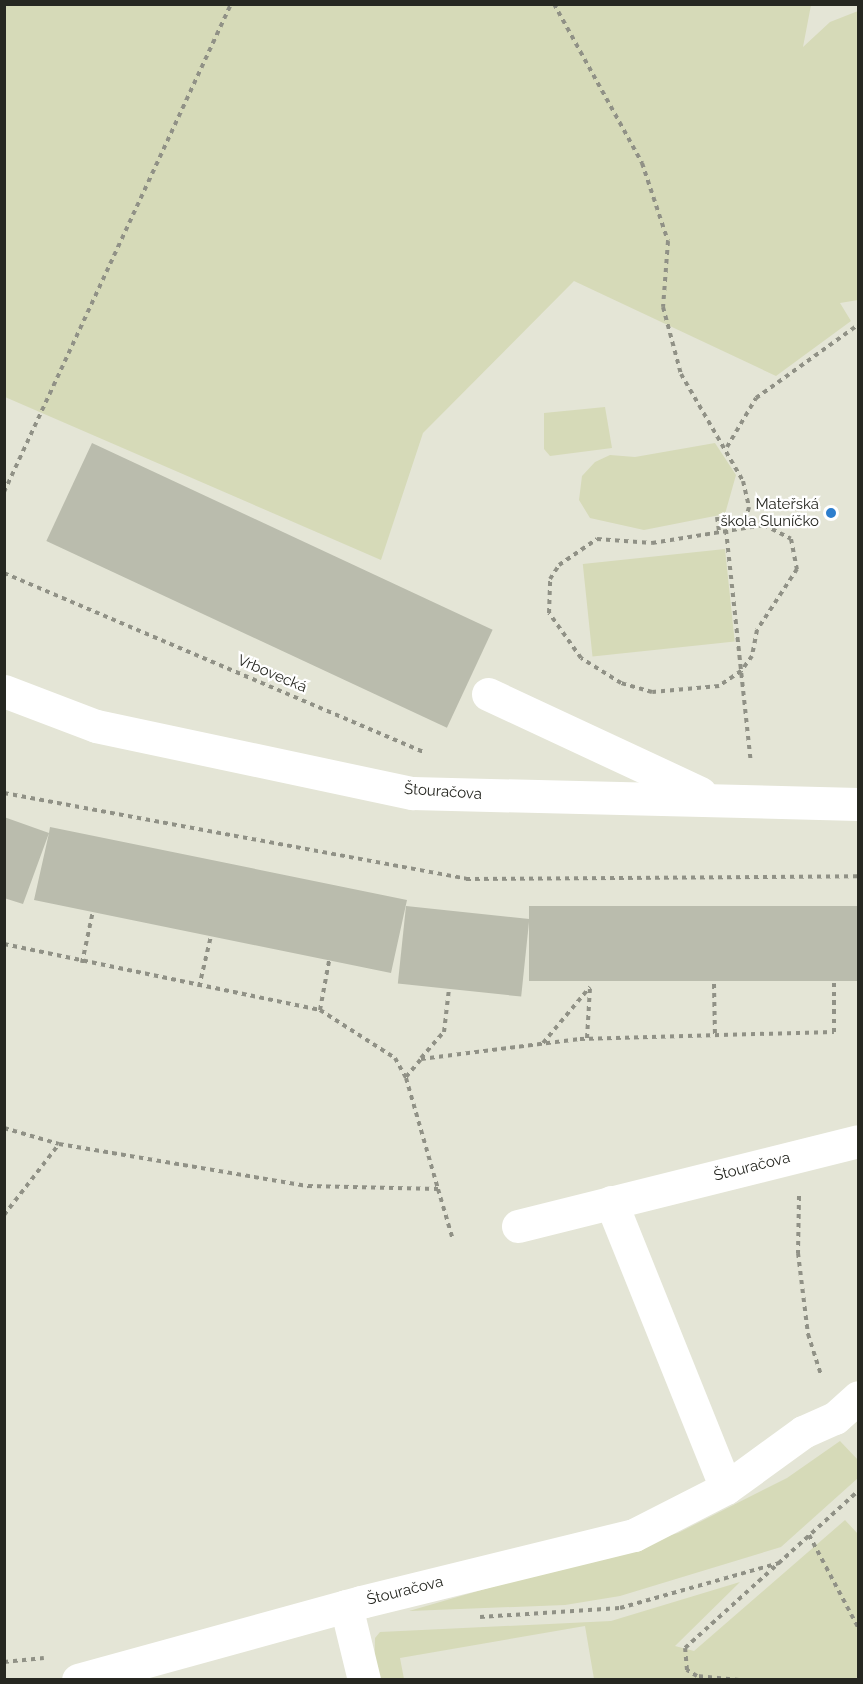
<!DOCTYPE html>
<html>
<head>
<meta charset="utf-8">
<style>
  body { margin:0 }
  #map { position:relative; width:863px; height:1684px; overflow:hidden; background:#e4e5d6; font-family:Raleway,sans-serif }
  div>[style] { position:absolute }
  .green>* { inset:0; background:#d6dab8; transform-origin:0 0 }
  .building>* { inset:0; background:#babcad; transform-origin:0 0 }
  .path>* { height:4px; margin-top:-2px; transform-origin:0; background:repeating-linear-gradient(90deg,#909186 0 4.5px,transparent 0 9px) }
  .minor>* { height:33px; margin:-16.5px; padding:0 16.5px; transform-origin:16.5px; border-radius:16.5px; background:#fff }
  .dots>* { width:16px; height:16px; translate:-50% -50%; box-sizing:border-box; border:3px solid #fff; border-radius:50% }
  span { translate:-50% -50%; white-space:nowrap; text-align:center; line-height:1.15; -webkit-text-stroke:4.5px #fff; paint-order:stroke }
  .poi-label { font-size:15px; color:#262721 }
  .right { translate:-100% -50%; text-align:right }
  .street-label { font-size:15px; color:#262721 }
  .frame { position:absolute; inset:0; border:6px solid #262721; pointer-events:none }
</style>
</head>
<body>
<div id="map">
  <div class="green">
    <div style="clip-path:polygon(5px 4px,811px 5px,803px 47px,830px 22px,858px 11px,858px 300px,840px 303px,851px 321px,776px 376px,574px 281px,423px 433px,381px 560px,5px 397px)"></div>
    <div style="clip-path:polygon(605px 407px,612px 448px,550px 456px,544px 449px,544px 413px)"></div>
    <div style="clip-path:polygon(715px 443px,736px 475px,725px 514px,644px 530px,590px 518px,579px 500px,582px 476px,595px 462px,610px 455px,635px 457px)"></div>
    <div style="left:725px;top:549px;width:93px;height:143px;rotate:84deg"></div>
    <div style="clip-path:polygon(840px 1441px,858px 1460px,858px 1478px,781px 1547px,620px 1596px,565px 1605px,409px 1611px,678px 1533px,787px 1478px)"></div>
    <div style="clip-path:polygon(845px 1520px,858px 1534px,858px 1679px,594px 1679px,585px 1626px,400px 1658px,404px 1679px,374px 1680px,375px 1638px,380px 1632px,611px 1621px,740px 1582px,675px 1646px,694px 1651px)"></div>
  </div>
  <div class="building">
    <div style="left:92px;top:443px;width:442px;height:108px;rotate:25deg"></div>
    <div style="clip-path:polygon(4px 817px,49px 833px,50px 827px,407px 900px,391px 973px,34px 900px,49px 833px,23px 904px,4px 898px)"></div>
    <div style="left:406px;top:906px;width:124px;height:78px;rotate:6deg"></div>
    <div style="left:858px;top:906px;width:75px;height:329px;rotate:90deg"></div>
  </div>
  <div class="path">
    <div style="left:554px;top:4px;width:182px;rotate:61deg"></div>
    <div style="left:642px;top:163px;width:82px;rotate:71.6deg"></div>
    <div style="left:668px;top:241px;width:66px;rotate:94.3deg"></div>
    <div style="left:663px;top:307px;width:69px;rotate:75deg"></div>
    <div style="left:681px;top:374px;width:124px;rotate:59.9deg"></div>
    <div style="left:743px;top:481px;width:27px;rotate:77deg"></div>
    <div style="left:749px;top:507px;width:22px;rotate:106deg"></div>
    <div style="left:727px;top:447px;width:57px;rotate:-59.4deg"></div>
    <div style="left:756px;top:398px;width:125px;rotate:-35.6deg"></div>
    <div style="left:4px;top:492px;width:538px;rotate:-65.05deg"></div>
    <div style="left:717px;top:517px;width:14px;rotate:82deg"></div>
    <div style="left:764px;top:525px;width:30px;rotate:27deg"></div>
    <div style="left:791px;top:539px;width:31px;rotate:79deg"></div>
    <div style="left:797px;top:569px;width:73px;rotate:123.3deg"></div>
    <div style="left:757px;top:630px;width:26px;rotate:101deg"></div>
    <div style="left:752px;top:656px;width:19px;rotate:126deg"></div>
    <div style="left:741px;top:671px;width:27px;rotate:146deg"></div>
    <div style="left:719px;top:686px;width:67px;rotate:174.9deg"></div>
    <div style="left:652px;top:692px;width:32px;rotate:-164deg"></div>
    <div style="left:621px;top:683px;width:47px;rotate:-148deg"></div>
    <div style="left:581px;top:658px;width:55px;rotate:-125.4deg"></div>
    <div style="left:549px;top:613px;width:34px;rotate:-88deg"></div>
    <div style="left:550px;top:579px;width:17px;rotate:-57deg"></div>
    <div style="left:559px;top:565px;width:46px;rotate:-34.4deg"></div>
    <div style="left:597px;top:539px;width:55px;rotate:4.2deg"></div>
    <div style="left:652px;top:543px;width:113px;rotate:-9.1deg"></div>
    <div style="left:726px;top:530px;width:234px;rotate:83.9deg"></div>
    <div style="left:4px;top:573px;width:457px;rotate:23.1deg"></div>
    <div style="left:4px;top:793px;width:470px;rotate:10.5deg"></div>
    <div style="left:466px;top:879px;width:392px;rotate:-0.4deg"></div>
    <div style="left:4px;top:944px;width:323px;rotate:11.8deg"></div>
    <div style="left:320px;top:1010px;width:89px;rotate:32.6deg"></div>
    <div style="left:395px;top:1058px;width:23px;rotate:61deg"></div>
    <div style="left:406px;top:1078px;width:116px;rotate:73.9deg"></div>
    <div style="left:82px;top:963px;width:53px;rotate:-78.1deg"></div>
    <div style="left:714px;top:984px;width:51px;rotate:88.9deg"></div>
    <div style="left:199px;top:987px;width:52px;rotate:-76.8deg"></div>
    <div style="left:320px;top:1010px;width:50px;rotate:-79.6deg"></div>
    <div style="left:587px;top:1038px;width:51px;rotate:-86.6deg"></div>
    <div style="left:543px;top:1043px;width:73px;rotate:-50deg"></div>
    <div style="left:421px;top:1058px;width:35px;rotate:-49deg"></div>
    <div style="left:444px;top:1032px;width:43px;rotate:-83.4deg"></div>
    <div style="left:406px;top:1077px;width:23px;rotate:-50deg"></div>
    <div style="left:421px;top:1059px;width:160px;rotate:-7.2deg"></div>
    <div style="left:580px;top:1039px;width:254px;rotate:-1.6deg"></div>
    <div style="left:834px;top:1032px;width:50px;rotate:-90deg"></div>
    <div style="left:4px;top:1128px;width:57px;rotate:16.2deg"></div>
    <div style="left:59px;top:1144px;width:253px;rotate:9.6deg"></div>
    <div style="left:308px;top:1186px;width:130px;rotate:1.3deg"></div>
    <div style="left:438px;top:1189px;width:53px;rotate:73.6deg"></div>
    <div style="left:799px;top:1196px;width:57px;rotate:91deg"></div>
    <div style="left:798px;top:1253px;width:82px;rotate:83deg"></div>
    <div style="left:808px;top:1334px;width:43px;rotate:72.4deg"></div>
    <div style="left:4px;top:1215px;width:90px;rotate:-52.2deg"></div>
    <div style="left:809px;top:1535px;width:104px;rotate:62deg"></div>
    <div style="left:480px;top:1617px;width:140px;rotate:-3.7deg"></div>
    <div style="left:620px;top:1608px;width:165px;rotate:-15.8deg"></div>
    <div style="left:4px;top:1662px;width:40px;rotate:-5.7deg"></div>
    <div style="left:739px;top:1680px;width:42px;rotate:-174.6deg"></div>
    <div style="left:697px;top:1676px;width:12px;rotate:-149deg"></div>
    <div style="left:687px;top:1670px;width:22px;rotate:-95deg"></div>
    <div style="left:685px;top:1648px;width:234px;rotate:-42.2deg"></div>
  </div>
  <div class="minor">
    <div style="left:4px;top:691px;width:98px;rotate:20.8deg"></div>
    <div style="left:96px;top:726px;width:323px;rotate:12deg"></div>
    <div style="left:412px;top:793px;width:446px;rotate:1.4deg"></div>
    <div style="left:488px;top:694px;width:234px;rotate:25deg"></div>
    <div style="left:611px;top:1202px;width:308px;rotate:68.1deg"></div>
    <div style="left:518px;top:1226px;width:350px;rotate:-14deg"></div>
    <div style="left:346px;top:1606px;width:76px;rotate:76.3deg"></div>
    <div style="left:78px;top:1680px;width:294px;rotate:-15.4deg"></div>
    <div style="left:361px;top:1602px;width:281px;rotate:-13.8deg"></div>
    <div style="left:634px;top:1535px;width:103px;rotate:-27.1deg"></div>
    <div style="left:726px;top:1488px;width:95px;rotate:-36deg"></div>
    <div style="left:803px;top:1432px;width:35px;rotate:-24deg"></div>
    <div style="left:835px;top:1418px;width:31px;rotate:-42deg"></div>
  </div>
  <div class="dots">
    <div style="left:831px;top:513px;background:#2d7ecd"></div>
  </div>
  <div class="poi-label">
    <span class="right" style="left:819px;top:513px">Mateřská<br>škola Sluníčko</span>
  </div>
  <div class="street-label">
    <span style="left:272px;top:674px;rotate:23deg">Vrbovecká</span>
    <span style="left:443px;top:792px;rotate:4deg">Štouračova</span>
    <span style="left:752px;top:1167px;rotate:-14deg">Štouračova</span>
    <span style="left:405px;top:1591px;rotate:-14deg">Štouračova</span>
  </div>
  <div class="frame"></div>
</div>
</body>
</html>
